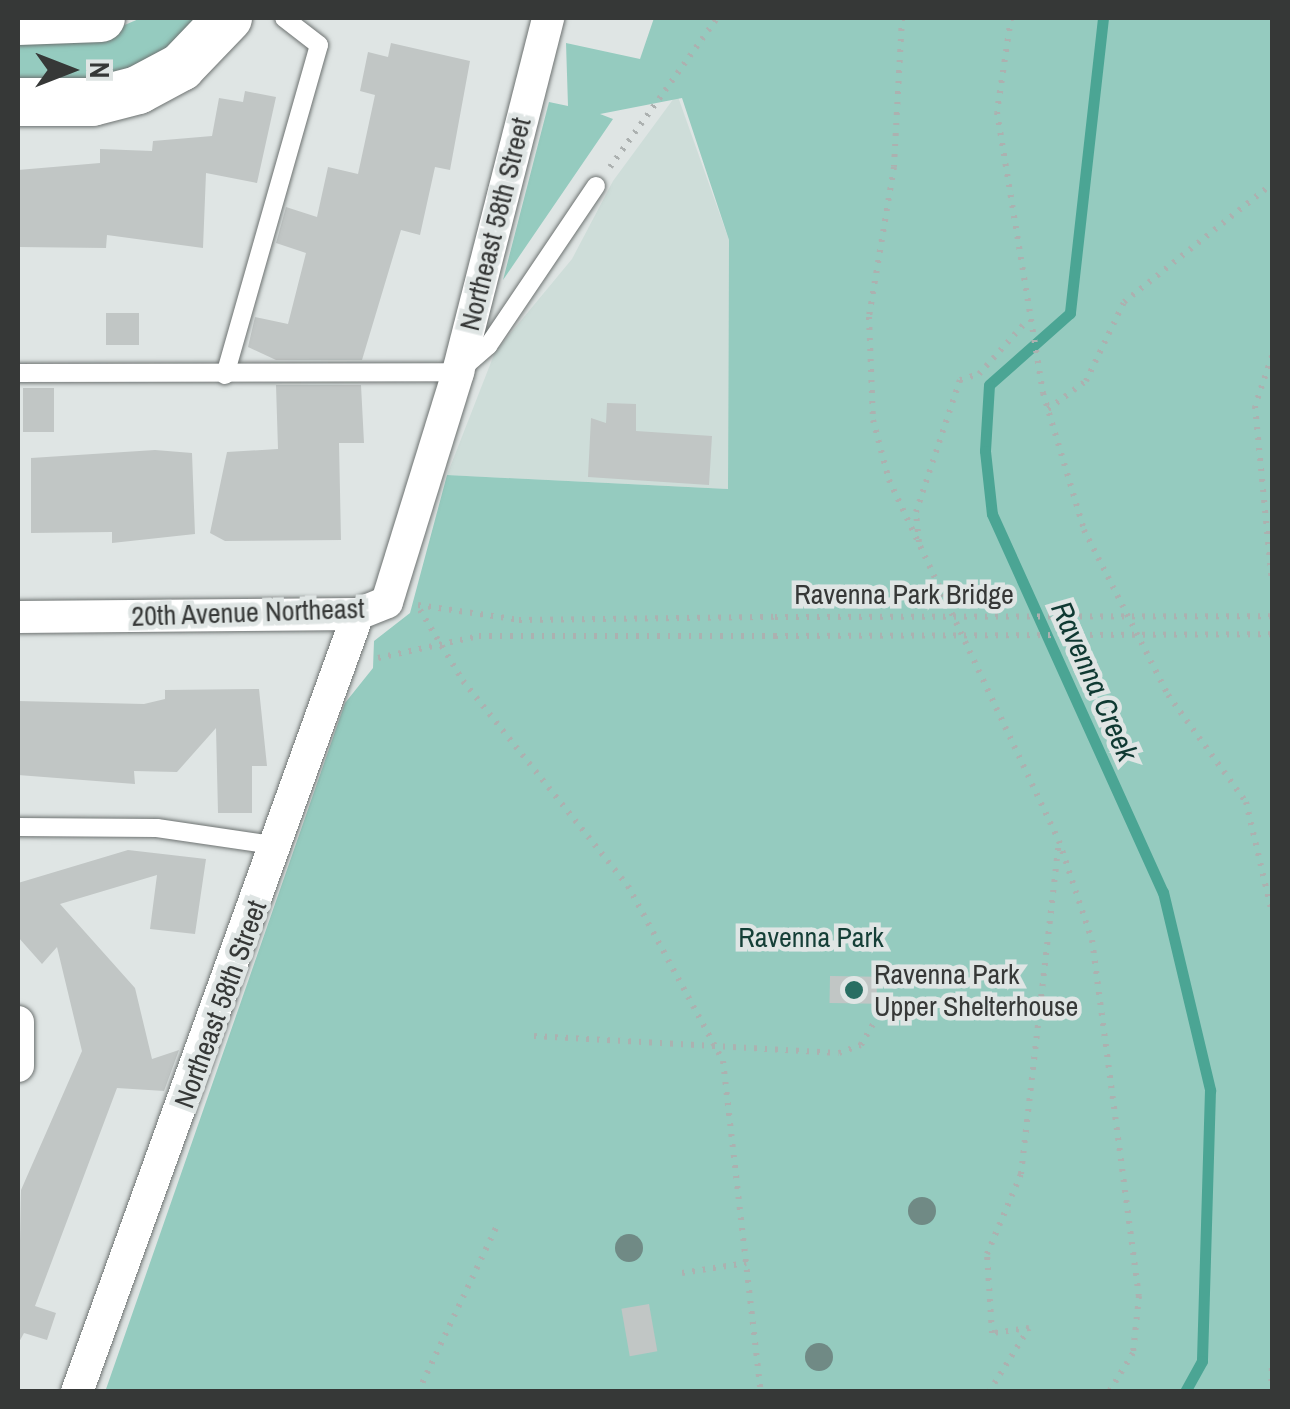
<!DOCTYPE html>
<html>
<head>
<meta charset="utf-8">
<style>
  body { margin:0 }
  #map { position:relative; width:1290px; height:1409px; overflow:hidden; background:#dfe5e4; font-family:"Archivo Narrow",sans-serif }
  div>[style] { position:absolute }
  .built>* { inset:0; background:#ceddd9 }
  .green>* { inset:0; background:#95cbbf }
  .stream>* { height:11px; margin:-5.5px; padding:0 5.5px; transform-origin:5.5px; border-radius:5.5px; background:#4ba594 }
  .building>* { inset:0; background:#c1c6c5; transform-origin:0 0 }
  .path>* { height:6px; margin-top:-3px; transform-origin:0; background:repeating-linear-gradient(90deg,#acb1b0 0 2.5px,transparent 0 10.5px) }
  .roads { filter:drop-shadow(0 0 2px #6d7271) drop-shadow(0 0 2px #6d7271) }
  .lane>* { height:18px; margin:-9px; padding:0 9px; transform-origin:9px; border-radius:9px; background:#fff }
  .street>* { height:32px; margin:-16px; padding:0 16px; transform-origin:16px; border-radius:16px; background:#fff }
  .secondary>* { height:48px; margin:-24px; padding:0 24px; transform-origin:24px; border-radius:24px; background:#fff }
  .path-bridge>* { height:6px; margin-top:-3px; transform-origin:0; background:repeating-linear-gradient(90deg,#acb1b0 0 2.5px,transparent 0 10.5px) }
  .trees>* { width:28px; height:28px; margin:-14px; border-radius:50%; background:#708a85 }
  .dots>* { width:28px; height:28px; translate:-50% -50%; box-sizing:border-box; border:5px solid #dfe5e4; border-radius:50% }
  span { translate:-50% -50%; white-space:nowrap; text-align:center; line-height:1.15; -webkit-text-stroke:9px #dfe5e4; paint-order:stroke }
  .street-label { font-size:28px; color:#363837 }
  .park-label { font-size:28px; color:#153f37 }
  .poi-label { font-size:28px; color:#363837 }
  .left { translate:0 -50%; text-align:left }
  .water-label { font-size:30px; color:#0f3932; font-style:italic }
  .frame { position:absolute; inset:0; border:20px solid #363837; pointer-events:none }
  .north { position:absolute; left:20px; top:20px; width:100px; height:100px; -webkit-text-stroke:8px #dfe5e4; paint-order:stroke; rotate:90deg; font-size:28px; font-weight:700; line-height:40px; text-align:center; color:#363837 }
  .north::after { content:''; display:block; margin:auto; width:35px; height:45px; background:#363837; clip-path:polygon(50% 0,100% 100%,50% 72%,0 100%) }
</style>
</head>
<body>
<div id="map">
  <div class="built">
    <div style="clip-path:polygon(677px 94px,729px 240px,728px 489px,447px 475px,495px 352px,572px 259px,613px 181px)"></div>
  </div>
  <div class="green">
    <div style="clip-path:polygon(141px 18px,204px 18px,178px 44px,115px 78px,18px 84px,18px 38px,106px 33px)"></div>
    <div style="clip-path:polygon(654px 18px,1272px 18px,1272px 1391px,105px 1392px,345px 703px,373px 668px,374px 641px,410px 613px,447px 475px,728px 489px,729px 240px,682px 98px,600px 114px,613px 119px,503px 280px,549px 102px,568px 106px,566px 43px,640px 59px)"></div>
  </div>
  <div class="stream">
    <div style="left:1103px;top:18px;width:297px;rotate:96.4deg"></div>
    <div style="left:1070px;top:313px;width:108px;rotate:138.4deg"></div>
    <div style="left:989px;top:385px;width:66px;rotate:93.5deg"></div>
    <div style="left:985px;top:451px;width:63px;rotate:83.7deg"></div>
    <div style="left:992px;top:514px;width:415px;rotate:65.7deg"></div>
    <div style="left:1163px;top:892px;width:204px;rotate:76.6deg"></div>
    <div style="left:1210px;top:1090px;width:271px;rotate:91.7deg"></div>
    <div style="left:1202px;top:1361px;width:35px;rotate:119deg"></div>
  </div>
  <div class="building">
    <div style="clip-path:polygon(391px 43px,470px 61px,450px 170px,435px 167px,420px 235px,401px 230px,362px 360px,276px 360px,248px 347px,255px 317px,288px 324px,306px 253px,276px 243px,286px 207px,317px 217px,328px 167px,358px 174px,375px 95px,360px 91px,368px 52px,388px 57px)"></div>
    <div style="clip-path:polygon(245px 91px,276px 97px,257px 183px,206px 173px,203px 248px,107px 235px,106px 248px,18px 247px,18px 170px,100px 163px,100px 149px,152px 151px,153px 141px,212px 136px,219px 98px,243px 102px)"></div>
    <div style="left:106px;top:313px;width:33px;height:32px"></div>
    <div style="clip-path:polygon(276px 385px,361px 385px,364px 443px,339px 443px,341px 540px,225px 541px,210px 533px,227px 452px,278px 449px)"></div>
    <div style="left:23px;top:388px;width:31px;height:44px"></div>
    <div style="clip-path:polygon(607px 403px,636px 404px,636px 431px,712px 436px,709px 485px,588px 477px,591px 418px,606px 423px)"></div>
    <div style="clip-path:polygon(155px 450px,192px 453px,195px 534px,112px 543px,112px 532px,31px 533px,31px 458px)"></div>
    <div style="clip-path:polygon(259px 689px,267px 766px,252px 766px,252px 813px,218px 813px,216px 728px,177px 772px,134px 771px,135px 784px,18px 775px,18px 701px,144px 704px,165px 699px,165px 690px)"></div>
    <div style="clip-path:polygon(128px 850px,206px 859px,195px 934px,150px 929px,157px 875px,60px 904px,135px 988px,152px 1059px,179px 1050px,164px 1091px,117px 1088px,35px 1306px,56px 1313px,47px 1340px,24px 1333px,18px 1344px,21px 1190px,82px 1051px,57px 947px,42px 964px,18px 937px,18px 883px)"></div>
    <div style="left:830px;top:976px;width:47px;height:27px;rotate:1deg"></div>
    <div style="left:649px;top:1304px;width:48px;height:28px;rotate:80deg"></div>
  </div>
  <div class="path">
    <div style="left:902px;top:18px;width:149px;rotate:93.1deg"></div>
    <div style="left:894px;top:167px;width:152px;rotate:99.5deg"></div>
    <div style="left:869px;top:317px;width:103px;rotate:87.8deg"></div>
    <div style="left:873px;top:420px;width:62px;rotate:75.1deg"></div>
    <div style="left:889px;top:480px;width:399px;rotate:64.8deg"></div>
    <div style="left:1059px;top:841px;width:104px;rotate:71.6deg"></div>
    <div style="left:1092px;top:940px;width:359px;rotate:82.5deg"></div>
    <div style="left:1139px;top:1296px;width:57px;rotate:96deg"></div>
    <div style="left:1133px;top:1353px;width:46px;rotate:121.6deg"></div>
    <div style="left:1011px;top:18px;width:95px;rotate:98.5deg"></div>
    <div style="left:997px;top:112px;width:285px;rotate:80.7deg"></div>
    <div style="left:1043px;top:393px;width:143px;rotate:73.3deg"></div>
    <div style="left:1084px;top:530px;width:185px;rotate:63deg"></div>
    <div style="left:1168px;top:695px;width:132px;rotate:53.9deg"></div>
    <div style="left:1246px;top:802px;width:114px;rotate:76.8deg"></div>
    <div style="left:610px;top:167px;width:183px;rotate:-54.3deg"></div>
    <div style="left:1272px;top:356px;width:53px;rotate:108.8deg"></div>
    <div style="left:1255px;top:406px;width:178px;rotate:84.5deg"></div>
    <div style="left:1048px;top:409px;width:47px;rotate:-36.4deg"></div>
    <div style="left:1086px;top:381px;width:88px;rotate:-64.3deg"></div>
    <div style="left:1124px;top:302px;width:189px;rotate:-38.6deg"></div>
    <div style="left:919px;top:542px;width:30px;rotate:-96deg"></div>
    <div style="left:916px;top:512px;width:139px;rotate:-71.6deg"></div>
    <div style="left:960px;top:380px;width:20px;rotate:-18deg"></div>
    <div style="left:979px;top:374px;width:69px;rotate:-48deg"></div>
    <div style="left:418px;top:605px;width:102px;rotate:8.4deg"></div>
    <div style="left:519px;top:620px;width:256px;rotate:-0.7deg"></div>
    <div style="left:420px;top:610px;width:83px;rotate:58.8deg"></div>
    <div style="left:463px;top:681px;width:263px;rotate:51.2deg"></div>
    <div style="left:628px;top:886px;width:199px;rotate:61.5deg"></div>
    <div style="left:723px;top:1061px;width:333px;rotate:83.5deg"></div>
    <div style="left:378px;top:658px;width:103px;rotate:-12.3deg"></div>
    <div style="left:479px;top:636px;width:296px"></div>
    <div style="left:534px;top:1036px;width:305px;rotate:3.2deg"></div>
    <div style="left:839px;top:1053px;width:23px;rotate:-20deg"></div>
    <div style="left:861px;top:1045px;width:34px;rotate:-60deg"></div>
    <div style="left:682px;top:1273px;width:65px;rotate:-8.9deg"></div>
    <div style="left:418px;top:1392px;width:182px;rotate:-64.6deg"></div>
    <div style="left:989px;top:1392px;width:75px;rotate:-58deg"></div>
    <div style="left:1029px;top:1328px;width:37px;rotate:172deg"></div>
    <div style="left:992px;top:1333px;width:79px;rotate:-93.6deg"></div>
    <div style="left:987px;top:1254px;width:87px;rotate:-67deg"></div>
    <div style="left:1021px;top:1174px;width:329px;rotate:-83.5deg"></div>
    <div style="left:1271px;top:1392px;width:26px;rotate:-88deg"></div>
  </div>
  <div class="roads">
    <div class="lane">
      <div style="left:18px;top:373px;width:440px;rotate:-0.1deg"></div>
      <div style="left:458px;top:372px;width:40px;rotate:-41deg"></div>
      <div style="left:488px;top:346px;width:193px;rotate:-56deg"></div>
      <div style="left:225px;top:375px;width:343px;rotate:-74.1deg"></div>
      <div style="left:319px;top:45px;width:44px;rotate:-142.4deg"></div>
      <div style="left:18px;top:827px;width:139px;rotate:0.4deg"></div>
      <div style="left:157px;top:828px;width:123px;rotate:8.4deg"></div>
    </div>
    <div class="street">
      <div style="left:18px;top:617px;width:340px;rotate:-0.5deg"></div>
      <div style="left:358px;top:614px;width:31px;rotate:-22deg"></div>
      <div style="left:387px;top:602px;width:241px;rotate:-72.8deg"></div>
      <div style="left:458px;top:372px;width:365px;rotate:-75.7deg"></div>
      <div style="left:18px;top:1022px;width:44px;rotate:90deg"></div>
      <div style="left:77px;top:1392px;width:827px;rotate:-70.14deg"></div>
    </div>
    <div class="secondary">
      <div style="left:18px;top:21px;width:83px;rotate:-2.1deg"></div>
      <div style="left:18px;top:102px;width:74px"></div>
      <div style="left:92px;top:102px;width:48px;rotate:-14.6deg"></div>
      <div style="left:138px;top:90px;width:49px;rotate:-28.1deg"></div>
      <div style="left:181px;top:67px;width:68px;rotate:-46.2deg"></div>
    </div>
  </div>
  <div class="path-bridge">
    <div style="left:775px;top:617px;width:497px;rotate:-0.1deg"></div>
    <div style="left:775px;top:636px;width:497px;rotate:-0.2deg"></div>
  </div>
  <div class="trees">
    <div style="left:922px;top:1211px"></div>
    <div style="left:629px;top:1248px"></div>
    <div style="left:819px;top:1357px"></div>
  </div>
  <div class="dots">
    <div style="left:854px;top:990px;background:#286e62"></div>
  </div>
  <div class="street-label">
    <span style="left:495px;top:224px;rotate:-76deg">Northeast 58th Street</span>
    <span style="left:904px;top:594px">Ravenna Park Bridge</span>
    <span style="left:248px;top:612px;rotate:-2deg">20th Avenue Northeast</span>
    <span style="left:220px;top:1004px;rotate:-70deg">Northeast 58th Street</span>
  </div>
  <div class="park-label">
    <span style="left:811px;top:937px">Ravenna Park</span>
  </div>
  <div class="poi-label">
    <span class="left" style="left:874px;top:990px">Ravenna Park<br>Upper Shelterhouse</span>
  </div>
  <div class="water-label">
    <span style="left:1095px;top:681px;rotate:66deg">Ravenna Creek</span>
  </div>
  <div class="frame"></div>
  <div class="north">N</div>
</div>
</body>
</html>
